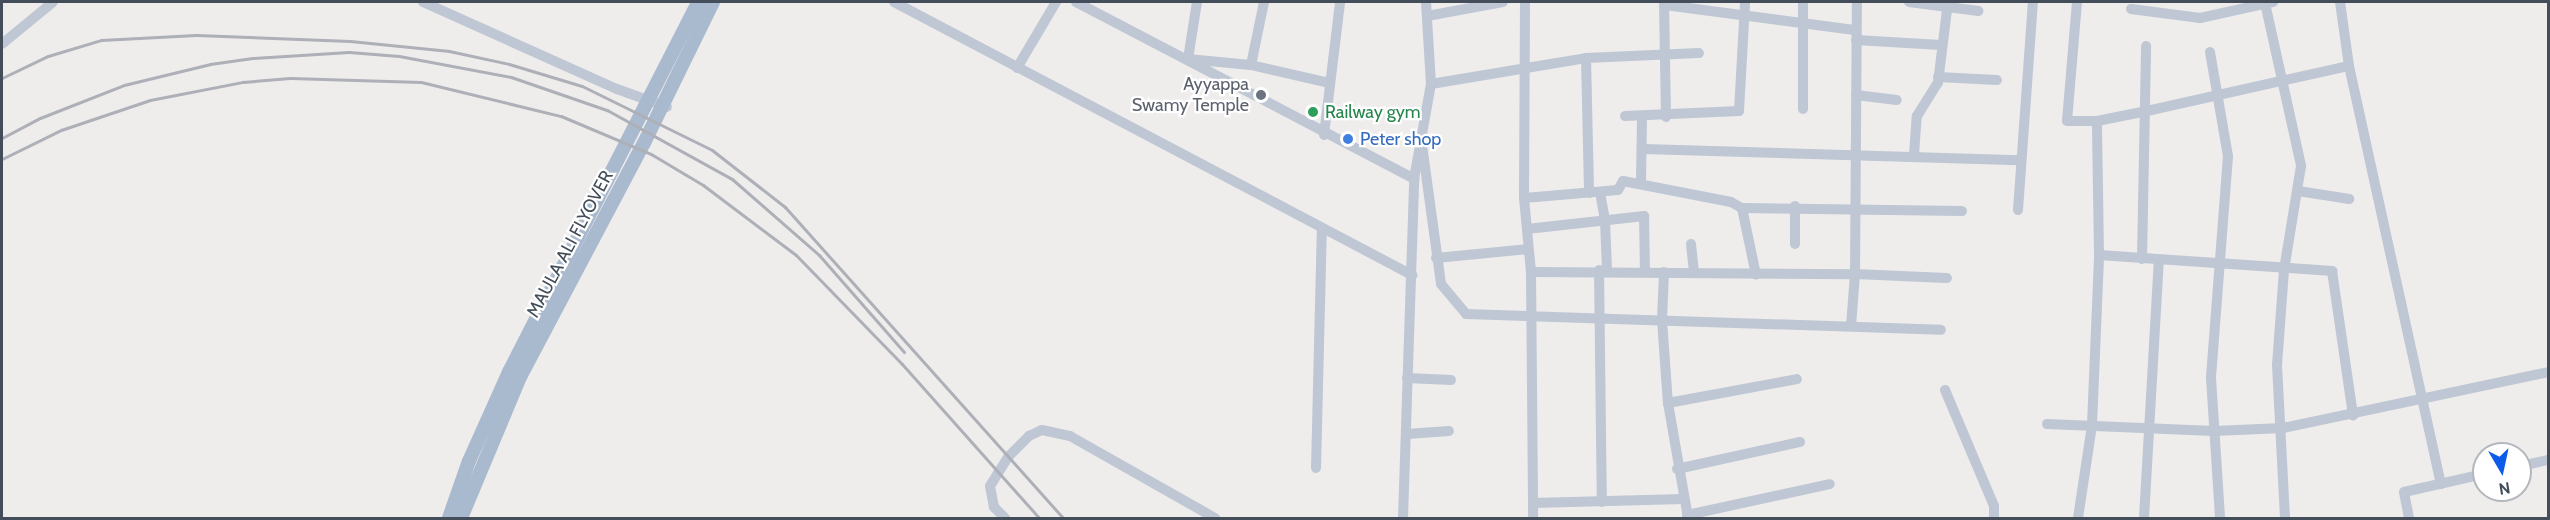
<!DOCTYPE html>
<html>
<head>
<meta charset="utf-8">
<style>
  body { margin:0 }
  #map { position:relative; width:2550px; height:520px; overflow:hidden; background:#efecec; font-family:Cabin,sans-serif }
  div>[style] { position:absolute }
  .minor>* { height:10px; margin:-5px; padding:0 5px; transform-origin:5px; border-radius:5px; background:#bec7d3 }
  .major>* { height:14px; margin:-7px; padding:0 7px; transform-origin:7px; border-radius:7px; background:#a9b9ce }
  .rail>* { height:3px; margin:-1.5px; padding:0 1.5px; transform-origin:1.5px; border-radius:1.5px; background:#adb0b7 }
  .dots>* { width:16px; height:16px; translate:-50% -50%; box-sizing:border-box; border:3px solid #fff; border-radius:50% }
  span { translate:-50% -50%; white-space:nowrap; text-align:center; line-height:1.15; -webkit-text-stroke:4.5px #fff; paint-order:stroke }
  .worship-label { font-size:18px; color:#5b616d }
  .right { translate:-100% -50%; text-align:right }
  .leisure-label { font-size:18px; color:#27864d }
  .left { translate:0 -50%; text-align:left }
  .shop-label { font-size:18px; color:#366cbe }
  .street-label { font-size:18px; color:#434e5a }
  .frame { position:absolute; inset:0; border:3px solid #434e5a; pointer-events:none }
  .north { position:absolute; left:2472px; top:442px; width:60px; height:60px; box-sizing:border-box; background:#fff; border:2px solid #b4b8bd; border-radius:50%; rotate:171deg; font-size:16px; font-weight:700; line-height:24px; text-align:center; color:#434e5a }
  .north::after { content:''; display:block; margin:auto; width:21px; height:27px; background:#0c5be9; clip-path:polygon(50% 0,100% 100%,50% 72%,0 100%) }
</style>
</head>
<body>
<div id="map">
  <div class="minor">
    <div style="left:423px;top:2px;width:213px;rotate:24.2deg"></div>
    <div style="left:617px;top:89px;width:53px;rotate:19.8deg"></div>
    <div style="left:894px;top:2px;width:586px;rotate:27.79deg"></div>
    <div style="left:1076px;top:2px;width:382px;rotate:27.6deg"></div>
    <div style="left:1197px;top:2px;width:58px;rotate:99deg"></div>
    <div style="left:1188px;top:59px;width:63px;rotate:5.4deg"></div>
    <div style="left:1251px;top:65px;width:80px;rotate:13deg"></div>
    <div style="left:1525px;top:2px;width:196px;rotate:90.3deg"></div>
    <div style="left:1524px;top:198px;width:74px;rotate:84.6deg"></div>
    <div style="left:1531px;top:272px;width:246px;rotate:89.5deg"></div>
    <div style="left:1664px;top:2px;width:115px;rotate:89deg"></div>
    <div style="left:1909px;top:2px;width:70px;rotate:7.4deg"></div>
    <div style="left:2077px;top:2px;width:119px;rotate:94.8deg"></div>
    <div style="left:2067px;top:121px;width:30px"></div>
    <div style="left:2097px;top:121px;width:51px;rotate:-11.3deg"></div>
    <div style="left:2147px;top:111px;width:207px;rotate:-12.6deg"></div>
    <div style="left:2340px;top:2px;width:65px;rotate:82deg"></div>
    <div style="left:2349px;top:66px;width:428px;rotate:77.6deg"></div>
    <div style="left:2265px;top:3px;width:167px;rotate:77.5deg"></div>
    <div style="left:2301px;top:166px;width:105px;rotate:99.3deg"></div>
    <div style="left:2284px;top:270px;width:95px;rotate:94.2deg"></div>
    <div style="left:2277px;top:365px;width:153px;rotate:87deg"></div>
    <div style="left:1665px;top:5px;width:193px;rotate:7.5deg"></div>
    <div style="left:2131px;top:9px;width:70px;rotate:7.4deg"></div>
    <div style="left:2200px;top:18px;width:75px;rotate:-12.4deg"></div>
    <div style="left:1427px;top:16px;width:77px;rotate:-10.4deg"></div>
    <div style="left:1856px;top:40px;width:85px;rotate:3.4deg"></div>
    <div style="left:2px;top:44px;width:66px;rotate:-39.5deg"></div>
    <div style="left:2210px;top:52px;width:106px;rotate:80.2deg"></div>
    <div style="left:2228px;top:156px;width:223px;rotate:94.4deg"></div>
    <div style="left:2211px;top:378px;width:140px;rotate:86.3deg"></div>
    <div style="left:1586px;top:58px;width:135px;rotate:88.7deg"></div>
    <div style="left:1251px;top:65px;width:64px;rotate:-78.3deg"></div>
    <div style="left:1017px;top:68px;width:77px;rotate:-59.4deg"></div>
    <div style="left:1938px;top:77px;width:59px;rotate:2.9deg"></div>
    <div style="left:1431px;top:84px;width:157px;rotate:-9.5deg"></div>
    <div style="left:1586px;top:58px;width:113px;rotate:-2.5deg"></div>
    <div style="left:1856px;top:95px;width:41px;rotate:7deg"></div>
    <div style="left:1803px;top:109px;width:107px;rotate:-90deg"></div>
    <div style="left:1625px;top:116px;width:114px;rotate:-2.5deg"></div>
    <div style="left:1739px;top:111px;width:109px;rotate:-86.8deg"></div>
    <div style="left:1324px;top:135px;width:134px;rotate:-83.1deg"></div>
    <div style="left:1422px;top:145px;width:140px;rotate:82.2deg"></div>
    <div style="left:1441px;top:284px;width:39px;rotate:50deg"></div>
    <div style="left:1466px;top:314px;width:475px;rotate:1.9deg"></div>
    <div style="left:1643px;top:149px;width:376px;rotate:1.7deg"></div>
    <div style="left:1914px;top:155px;width:39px;rotate:-86deg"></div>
    <div style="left:1917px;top:116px;width:39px;rotate:-58deg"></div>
    <div style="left:1938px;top:83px;width:82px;rotate:-83deg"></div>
    <div style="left:1641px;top:182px;width:66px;rotate:-89.1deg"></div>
    <div style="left:2298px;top:191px;width:52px;rotate:8.9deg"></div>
    <div style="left:1600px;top:192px;width:28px;rotate:80deg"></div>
    <div style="left:1605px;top:220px;width:50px;rotate:87.7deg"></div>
    <div style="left:1524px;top:198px;width:94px;rotate:-4.9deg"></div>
    <div style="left:1618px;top:190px;width:10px;rotate:-61deg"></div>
    <div style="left:1623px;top:181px;width:110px;rotate:11deg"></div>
    <div style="left:1731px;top:202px;width:13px;rotate:29deg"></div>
    <div style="left:1742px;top:208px;width:68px;rotate:78.2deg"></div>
    <div style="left:1742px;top:208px;width:220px;rotate:0.8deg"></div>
    <div style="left:2018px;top:210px;width:209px;rotate:-85.9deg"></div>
    <div style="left:1527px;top:229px;width:118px;rotate:-6.3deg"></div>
    <div style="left:1644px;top:216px;width:56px;rotate:89deg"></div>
    <div style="left:1691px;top:244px;width:29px;rotate:84deg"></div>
    <div style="left:1795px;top:244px;width:38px;rotate:-90deg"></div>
    <div style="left:2099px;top:255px;width:234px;rotate:3.9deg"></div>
    <div style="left:2332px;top:271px;width:146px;rotate:81.7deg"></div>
    <div style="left:1436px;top:258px;width:91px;rotate:-5.6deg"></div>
    <div style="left:2142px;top:259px;width:213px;rotate:-88.9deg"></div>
    <div style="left:1599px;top:270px;width:232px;rotate:89.3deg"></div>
    <div style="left:1531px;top:272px;width:324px;rotate:0.4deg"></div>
    <div style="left:1855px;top:274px;width:92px;rotate:2.5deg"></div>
    <div style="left:1664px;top:272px;width:48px;rotate:92.4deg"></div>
    <div style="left:1662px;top:320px;width:83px;rotate:85.9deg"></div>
    <div style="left:1668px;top:403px;width:117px;rotate:80.1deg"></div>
    <div style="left:1851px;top:326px;width:52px;rotate:-85.6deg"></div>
    <div style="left:1855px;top:274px;width:272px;rotate:-89.6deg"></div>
    <div style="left:1407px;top:378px;width:44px;rotate:2.6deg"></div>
    <div style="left:1945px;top:390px;width:126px;rotate:67.1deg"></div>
    <div style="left:1994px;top:506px;width:12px;rotate:90deg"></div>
    <div style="left:1668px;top:403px;width:131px;rotate:-10.5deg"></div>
    <div style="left:2047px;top:424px;width:167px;rotate:2.4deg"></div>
    <div style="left:2214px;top:431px;width:69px;rotate:-2.5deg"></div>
    <div style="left:2283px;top:428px;width:271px;rotate:-11.9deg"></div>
    <div style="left:1407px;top:434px;width:42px;rotate:-4.1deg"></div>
    <div style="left:2520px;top:466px;width:29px;rotate:-12deg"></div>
    <div style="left:1316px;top:468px;width:239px;rotate:-88.6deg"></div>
    <div style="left:1677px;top:469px;width:126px;rotate:-12.4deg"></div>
    <div style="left:1533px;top:503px;width:150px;rotate:-1.5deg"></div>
    <div style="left:1687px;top:515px;width:146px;rotate:-12.2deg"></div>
    <div style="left:1005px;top:518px;width:16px;rotate:-135deg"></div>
    <div style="left:994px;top:507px;width:21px;rotate:-101deg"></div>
    <div style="left:990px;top:486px;width:34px;rotate:-58deg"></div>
    <div style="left:1008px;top:457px;width:30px;rotate:-45deg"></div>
    <div style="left:1029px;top:436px;width:14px;rotate:-25deg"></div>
    <div style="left:1042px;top:430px;width:29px;rotate:12deg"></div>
    <div style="left:1070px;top:436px;width:167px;rotate:29.5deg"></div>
    <div style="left:1403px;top:518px;width:339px;rotate:-88.1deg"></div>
    <div style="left:1414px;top:179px;width:97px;rotate:-79.9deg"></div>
    <div style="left:1431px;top:84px;width:82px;rotate:-93.5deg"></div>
    <div style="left:2078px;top:518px;width:94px;rotate:-81.4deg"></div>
    <div style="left:2092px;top:425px;width:170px;rotate:-87.6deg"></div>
    <div style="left:2099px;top:255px;width:134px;rotate:-90.9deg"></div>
    <div style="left:2144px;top:518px;width:259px;rotate:-86.7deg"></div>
    <div style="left:2409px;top:518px;width:26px;rotate:-101deg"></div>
    <div style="left:2404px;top:492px;width:82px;rotate:-12.7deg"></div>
  </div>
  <div class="major">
    <div style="left:449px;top:518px;width:60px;rotate:-70.7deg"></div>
    <div style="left:469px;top:461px;width:98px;rotate:-65.8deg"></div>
    <div style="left:509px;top:372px;width:415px;rotate:-62.9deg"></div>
    <div style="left:461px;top:518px;width:153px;rotate:-67.3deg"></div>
    <div style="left:520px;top:377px;width:265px;rotate:-62.1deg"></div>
    <div style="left:644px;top:143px;width:157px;rotate:-63.9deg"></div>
  </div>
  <div class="rail">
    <div style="left:2px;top:78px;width:51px;rotate:-25.6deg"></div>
    <div style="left:48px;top:56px;width:55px;rotate:-16.8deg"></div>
    <div style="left:101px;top:40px;width:95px;rotate:-3deg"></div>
    <div style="left:196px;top:35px;width:154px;rotate:2.2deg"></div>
    <div style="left:350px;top:41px;width:100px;rotate:5.8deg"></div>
    <div style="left:449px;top:51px;width:61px;rotate:12.2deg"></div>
    <div style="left:509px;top:64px;width:76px;rotate:16.8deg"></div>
    <div style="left:582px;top:86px;width:145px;rotate:26.2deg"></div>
    <div style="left:712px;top:150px;width:93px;rotate:38deg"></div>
    <div style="left:785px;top:207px;width:417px;rotate:48.2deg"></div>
    <div style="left:2px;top:138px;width:43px;rotate:-27.8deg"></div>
    <div style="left:40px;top:118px;width:90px;rotate:-21.4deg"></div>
    <div style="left:124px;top:85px;width:89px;rotate:-13.7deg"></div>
    <div style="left:210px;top:64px;width:43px;rotate:-7.9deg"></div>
    <div style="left:253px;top:58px;width:96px;rotate:-3.6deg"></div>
    <div style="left:349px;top:52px;width:50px;rotate:4.6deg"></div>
    <div style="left:399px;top:56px;width:114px;rotate:10.6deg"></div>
    <div style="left:511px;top:77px;width:102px;rotate:19deg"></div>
    <div style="left:607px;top:110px;width:143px;rotate:28.9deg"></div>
    <div style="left:732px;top:179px;width:116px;rotate:41.1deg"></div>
    <div style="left:819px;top:255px;width:129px;rotate:48.8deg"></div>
    <div style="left:2px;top:159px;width:66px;rotate:-26.2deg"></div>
    <div style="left:61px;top:130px;width:94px;rotate:-18.6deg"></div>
    <div style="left:150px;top:100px;width:95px;rotate:-11deg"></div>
    <div style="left:243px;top:82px;width:47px;rotate:-4.9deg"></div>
    <div style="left:290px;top:78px;width:131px;rotate:1.7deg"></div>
    <div style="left:421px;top:82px;width:144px;rotate:13.7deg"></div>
    <div style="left:561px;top:116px;width:98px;rotate:22.9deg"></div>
    <div style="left:651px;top:154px;width:61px;rotate:30.8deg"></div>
    <div style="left:703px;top:185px;width:116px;rotate:37deg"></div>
    <div style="left:796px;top:255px;width:152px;rotate:45.8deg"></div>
    <div style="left:902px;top:364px;width:206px;rotate:48.3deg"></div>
  </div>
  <div class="dots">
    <div style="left:1261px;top:95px;background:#6b7280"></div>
    <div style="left:1313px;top:112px;background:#2e9e5b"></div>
    <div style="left:1348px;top:139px;background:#3f7fe0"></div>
  </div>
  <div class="worship-label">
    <span class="right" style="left:1249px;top:95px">Ayyappa<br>Swamy Temple</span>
  </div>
  <div class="leisure-label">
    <span class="left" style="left:1325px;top:112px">Railway gym</span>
  </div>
  <div class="shop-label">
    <span class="left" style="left:1360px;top:139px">Peter shop</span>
  </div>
  <div class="street-label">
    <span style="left:570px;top:244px;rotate:-62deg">MAULA ALI FLYOVER</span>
  </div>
  <div class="frame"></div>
  <div class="north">N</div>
</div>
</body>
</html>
